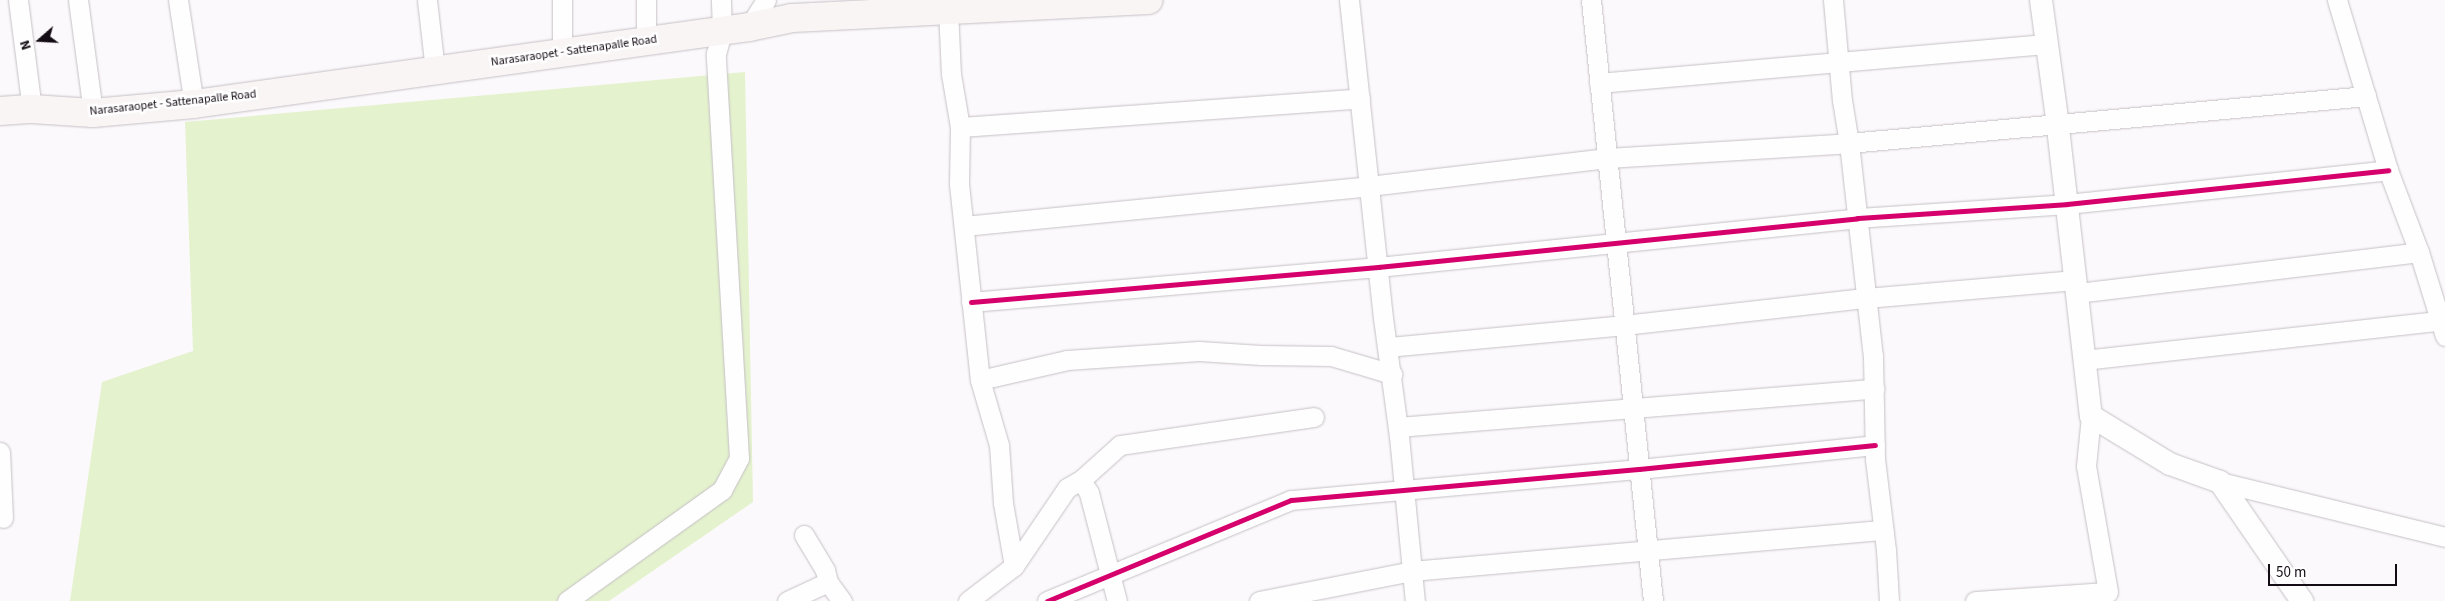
<!DOCTYPE html>
<html>
<head>
<meta charset="utf-8">
<style>
  body { margin:0 }
  #map { position:relative; width:2445px; height:601px; overflow:hidden; background:#fcf9fc; font-family:"Source Sans 3",sans-serif }
  div>[style] { position:absolute }
  .green>* { inset:0; background:#e4f2ce }
  .roads { filter:drop-shadow(0 0 1px #c5c0c5) drop-shadow(0 0 1px #c5c0c5) }
  .minor>* { height:19px; margin:-9.5px; padding:0 9.5px; transform-origin:9.5px; border-radius:9.5px; background:#fffeff }
  .tertiary>* { height:22px; margin:-11px; padding:0 11px; transform-origin:11px; border-radius:11px; background:#fffeff }
  .primary>* { height:28px; margin:-14px; padding:0 14px; transform-origin:14px; border-radius:14px; background:#f9f5f5 }
  .cycleway>* { height:5px; margin:-2.5px; padding:0 2.5px; transform-origin:2.5px; border-radius:2.5px; background:#d6006c }
  span { translate:-50% -50%; white-space:nowrap; text-align:center; line-height:1.15; -webkit-text-stroke:5px #fff; paint-order:stroke }
  .street-label { font-size:12px; color:#140c14 }
  .north { position:absolute; left:15px; top:15px; width:50px; height:50px; -webkit-text-stroke:4px #fff; paint-order:stroke; rotate:251deg; font-size:14px; font-weight:700; line-height:20px; text-align:center; color:#140c14 }
  .north::after { content:''; display:block; margin:auto; width:18px; height:22px; background:#140c14; clip-path:polygon(50% 0,100% 100%,50% 72%,0 100%) }
  .scale { position:absolute; left:2268px; top:564px; width:129px; height:22px; box-sizing:border-box; border:2px solid #140c14; border-top:0; padding-left:6px; font-size:15px; line-height:18px; white-space:nowrap; color:#140c14; -webkit-text-stroke:4px #fff; paint-order:stroke }
</style>
</head>
<body>
<div id="map">
  <div class="green">
    <div style="clip-path:polygon(745px 72px,753px 502px,609px 601px,70px 601px,102px 382px,193px 351px,185px 122px)"></div>
  </div>
  <div class="roads">
    <div class="minor">
      <div style="left:18px;top:0;width:110px;rotate:82.7deg"></div>
      <div style="left:78px;top:0;width:114px;rotate:82.4deg"></div>
      <div style="left:178px;top:0;width:105px;rotate:81.3deg"></div>
      <div style="left:427px;top:0;width:70px;rotate:83.5deg"></div>
      <div style="left:646px;top:0;width:41px;rotate:90deg"></div>
      <div style="left:1349px;top:0;width:320px;rotate:83.9deg"></div>
      <div style="left:1383px;top:318px;width:119px;rotate:82.3deg"></div>
      <div style="left:1399px;top:436px;width:166px;rotate:84.5deg"></div>
      <div style="left:1591px;top:0;width:604px;rotate:84.11deg"></div>
      <div style="left:1833px;top:0;width:100px;rotate:84.9deg"></div>
      <div style="left:1842px;top:100px;width:44px;rotate:80.8deg"></div>
      <div style="left:1849px;top:143px;width:214px;rotate:83.6deg"></div>
      <div style="left:1873px;top:356px;width:103px;rotate:88.9deg"></div>
      <div style="left:1875px;top:459px;width:92px;rotate:83.1deg"></div>
      <div style="left:1886px;top:550px;width:51px;rotate:86.6deg"></div>
      <div style="left:2337px;top:0;width:177px;rotate:73.3deg"></div>
      <div style="left:2388px;top:170px;width:88px;rotate:69.3deg"></div>
      <div style="left:2419px;top:252px;width:88px;rotate:72.8deg"></div>
      <div style="left:948px;top:9px;width:65px;rotate:87.4deg"></div>
      <div style="left:951px;top:74px;width:54px;rotate:80.4deg"></div>
      <div style="left:960px;top:127px;width:57px;rotate:91deg"></div>
      <div style="left:959px;top:184px;width:197px;rotate:83.9deg"></div>
      <div style="left:749px;top:27px;width:32px;rotate:-58deg"></div>
      <div style="left:562px;top:53px;width:53px;rotate:-90deg"></div>
      <div style="left:1599px;top:83px;width:450px;rotate:-5deg"></div>
      <div style="left:960px;top:127px;width:401px;rotate:-4.1deg"></div>
      <div style="left:964px;top:226px;width:407px;rotate:-5.6deg"></div>
      <div style="left:1369px;top:186px;width:240px;rotate:-6.7deg"></div>
      <div style="left:1607px;top:158px;width:242px;rotate:-3.5deg"></div>
      <div style="left:1849px;top:143px;width:519px;rotate:-5.19deg"></div>
      <div style="left:2077px;top:293px;width:344px;rotate:-6.8deg"></div>
      <div style="left:971px;top:302px;width:409px;rotate:-4.9deg"></div>
      <div style="left:1378px;top:267px;width:481px;rotate:-5.8deg"></div>
      <div style="left:1857px;top:218px;width:210px;rotate:-3.8deg"></div>
      <div style="left:2067px;top:204px;width:323px;rotate:-6deg"></div>
      <div style="left:1388px;top:347px;width:237px;rotate:-5.3deg"></div>
      <div style="left:1624px;top:325px;width:244px;rotate:-6.4deg"></div>
      <div style="left:1866px;top:298px;width:210px;rotate:-4.9deg"></div>
      <div style="left:2084px;top:360px;width:358px;rotate:-6.3deg"></div>
      <div style="left:1398px;top:427px;width:478px;rotate:-4.6deg"></div>
      <div style="left:0;top:452px;width:66px;rotate:87.4deg"></div>
      <div style="left:1081px;top:480px;width:15px;rotate:58deg"></div>
      <div style="left:1089px;top:493px;width:112px;rotate:75.5deg"></div>
      <div style="left:2220px;top:482px;width:232px;rotate:13.7deg"></div>
      <div style="left:804px;top:535px;width:41px;rotate:59deg"></div>
      <div style="left:825px;top:570px;width:12px;rotate:76deg"></div>
      <div style="left:828px;top:582px;width:24px;rotate:54deg"></div>
      <div style="left:1014px;top:566px;width:94px;rotate:-55.8deg"></div>
      <div style="left:1067px;top:488px;width:16px;rotate:-30deg"></div>
      <div style="left:1081px;top:480px;width:52px;rotate:-41.9deg"></div>
      <div style="left:1120px;top:445px;width:196px;rotate:-8.2deg"></div>
      <div style="left:567px;top:601px;width:191px;rotate:-35.6deg"></div>
      <div style="left:722px;top:490px;width:36px;rotate:-62deg"></div>
      <div style="left:739px;top:458px;width:405px;rotate:-93.3deg"></div>
      <div style="left:716px;top:54px;width:24px;rotate:-75deg"></div>
      <div style="left:722px;top:31px;width:31px;rotate:-92deg"></div>
      <div style="left:787px;top:601px;width:45px;rotate:-24.9deg"></div>
      <div style="left:968px;top:601px;width:58px;rotate:-37.3deg"></div>
      <div style="left:1014px;top:566px;width:64px;rotate:-99.9deg"></div>
      <div style="left:1003px;top:503px;width:58px;rotate:-93.9deg"></div>
      <div style="left:999px;top:445px;width:68px;rotate:-106.3deg"></div>
      <div style="left:980px;top:380px;width:89px;rotate:-12.9deg"></div>
      <div style="left:1067px;top:360px;width:132px;rotate:-3.9deg"></div>
      <div style="left:1199px;top:351px;width:62px;rotate:3.7deg"></div>
      <div style="left:1261px;top:355px;width:70px;rotate:0.8deg"></div>
      <div style="left:1331px;top:356px;width:64px;rotate:16.4deg"></div>
      <div style="left:1047px;top:601px;width:264px;rotate:-22.5deg"></div>
      <div style="left:1291px;top:500px;width:349px;rotate:-5.1deg"></div>
      <div style="left:1639px;top:469px;width:237px;rotate:-5.8deg"></div>
      <div style="left:1259px;top:601px;width:156px;rotate:-11.1deg"></div>
      <div style="left:1412px;top:571px;width:473px;rotate:-5deg"></div>
      <div style="left:1975px;top:601px;width:133px;rotate:-3.9deg"></div>
      <div style="left:2108px;top:592px;width:128px;rotate:-99.9deg"></div>
      <div style="left:2086px;top:466px;width:50px;rotate:-84.3deg"></div>
    </div>
    <div class="tertiary">
      <div style="left:2041px;top:0;width:120px;rotate:82.3deg"></div>
      <div style="left:2057px;top:119px;width:299px;rotate:83.5deg"></div>
      <div style="left:2091px;top:416px;width:92px;rotate:31.3deg"></div>
      <div style="left:2170px;top:464px;width:53px;rotate:19.8deg"></div>
      <div style="left:2220px;top:482px;width:145px;rotate:55.4deg"></div>
    </div>
    <div class="primary">
      <div style="left:0;top:111px;width:32px;rotate:-4deg"></div>
      <div style="left:32px;top:109px;width:61px;rotate:3.8deg"></div>
      <div style="left:93px;top:113px;width:101px;rotate:-5.1deg"></div>
      <div style="left:194px;top:104px;width:560px;rotate:-7.9deg"></div>
      <div style="left:749px;top:27px;width:44px;rotate:-11.8deg"></div>
      <div style="left:792px;top:18px;width:357px;rotate:-2.9deg"></div>
    </div>
  </div>
  <div class="cycleway">
    <div style="left:971px;top:302px;width:409px;rotate:-4.9deg"></div>
    <div style="left:1378px;top:267px;width:481px;rotate:-5.8deg"></div>
    <div style="left:1857px;top:218px;width:210px;rotate:-3.8deg"></div>
    <div style="left:2067px;top:204px;width:323px;rotate:-6deg"></div>
    <div style="left:1047px;top:601px;width:264px;rotate:-22.5deg"></div>
    <div style="left:1291px;top:500px;width:349px;rotate:-5.1deg"></div>
    <div style="left:1639px;top:469px;width:237px;rotate:-5.8deg"></div>
  </div>
  <div class="street-label">
    <span style="left:574px;top:51px;rotate:-8deg">Narasaraopet - Sattenapalle Road</span>
    <span style="left:173px;top:103px;rotate:-6deg">Narasaraopet - Sattenapalle Road</span>
  </div>
  <div class="north">N</div>
  <div class="scale">50 m</div>
</div>
</body>
</html>
